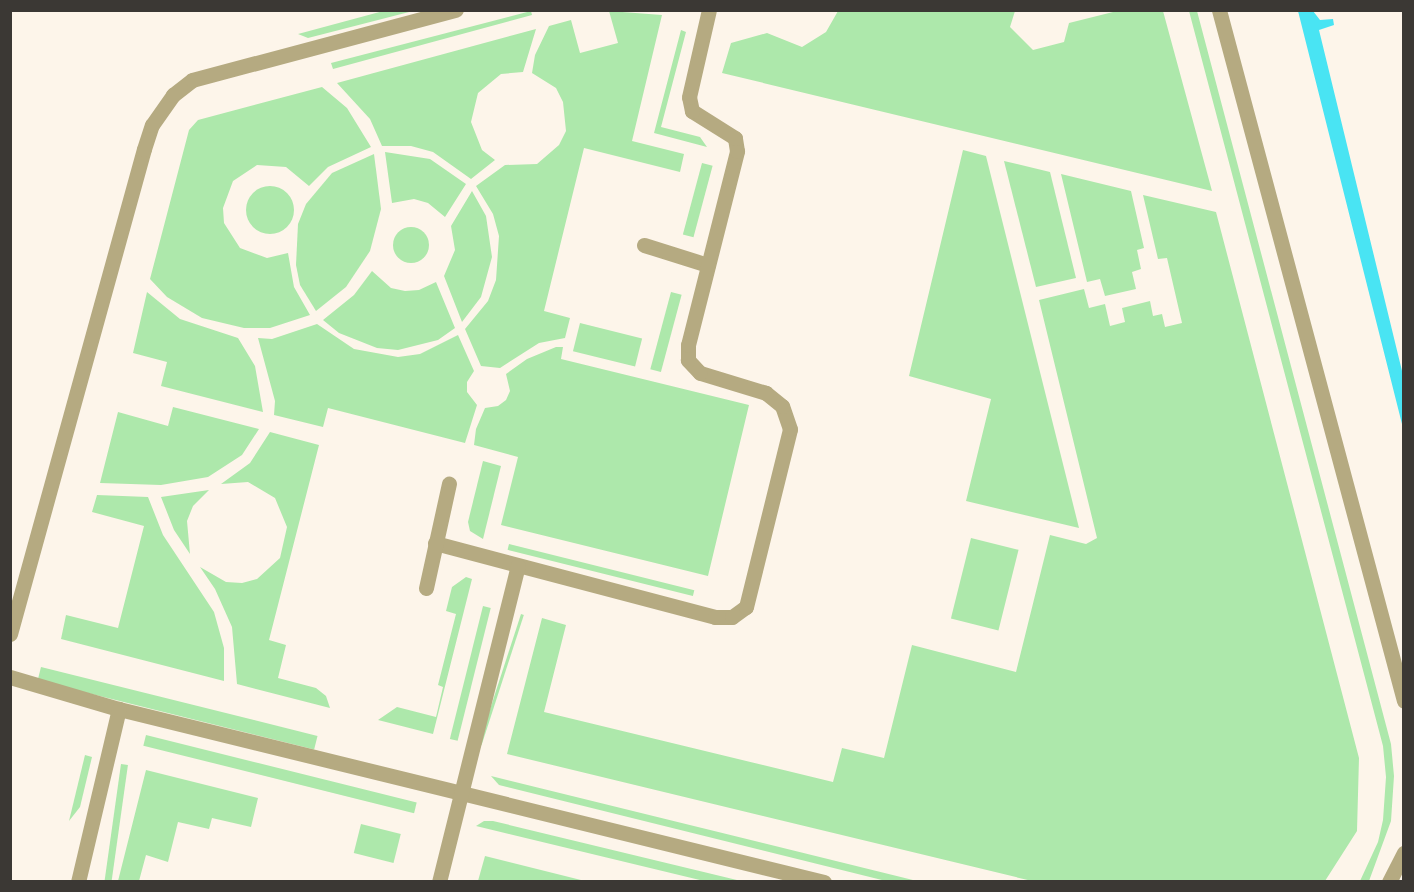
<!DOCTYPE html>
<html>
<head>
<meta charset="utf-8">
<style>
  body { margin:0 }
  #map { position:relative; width:1414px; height:892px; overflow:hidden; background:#fdf5ea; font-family:"Space Grotesk",sans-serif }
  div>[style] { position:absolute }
  .green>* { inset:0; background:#ade8ab; transform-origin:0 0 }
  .round { border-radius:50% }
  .water>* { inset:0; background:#49e4f3 }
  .minor>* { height:15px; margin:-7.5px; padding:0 7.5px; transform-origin:7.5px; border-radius:7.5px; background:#b5aa81 }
  .tertiary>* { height:15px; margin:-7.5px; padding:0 7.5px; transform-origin:7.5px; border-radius:7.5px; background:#b5aa81 }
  span { translate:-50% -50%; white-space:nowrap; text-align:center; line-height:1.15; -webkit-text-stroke:4.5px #fff; paint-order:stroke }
  .frame { position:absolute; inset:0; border:12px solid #3b3834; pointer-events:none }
</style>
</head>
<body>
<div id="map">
  <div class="green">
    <div style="clip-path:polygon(387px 10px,413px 11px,308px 38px,298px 34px)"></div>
    <div style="clip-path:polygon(531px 11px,532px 15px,333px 69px,331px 63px)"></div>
    <div style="clip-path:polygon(609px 11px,662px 15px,632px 141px,684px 154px,680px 172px,584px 148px,544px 311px,570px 318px,565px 338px,539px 343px,500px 368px,481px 366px,465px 329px,488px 301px,496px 280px,499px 236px,493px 214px,476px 186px,505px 165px,537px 164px,559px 145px,566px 131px,563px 102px,556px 88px,532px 73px,535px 55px,549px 26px,571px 20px,580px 53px,618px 43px)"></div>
    <div style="clip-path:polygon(838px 11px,1015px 11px,1010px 27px,1033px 50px,1064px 42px,1069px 23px,1117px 11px,1163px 11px,1212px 191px,722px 73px,731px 43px,767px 33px,802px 47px,826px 32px)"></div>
    <div style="clip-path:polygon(1189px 11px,1197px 11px,1391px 744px,1394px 776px,1391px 821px,1369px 881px,1360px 881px,1378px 842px,1383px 820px,1386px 777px,1383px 746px)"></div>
    <div style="clip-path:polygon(536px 29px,523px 72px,501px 74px,478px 93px,471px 122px,482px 150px,495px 160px,471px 179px,433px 152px,411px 146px,382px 146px,370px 119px,337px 83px)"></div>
    <div style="clip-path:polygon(681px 30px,686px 32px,661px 127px,700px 137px,707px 147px,654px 133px)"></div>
    <div style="clip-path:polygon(322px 87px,347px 108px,371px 147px,328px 167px,309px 186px,286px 167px,257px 165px,233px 181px,223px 208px,224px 223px,240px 248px,267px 258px,288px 253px,294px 287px,310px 315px,270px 328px,244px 328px,202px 318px,167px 297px,150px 279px,189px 130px,198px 120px)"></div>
    <div style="clip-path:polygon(963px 150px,986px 156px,1079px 528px,966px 501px,991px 399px,909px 376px)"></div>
    <div style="clip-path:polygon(385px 152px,430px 159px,466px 184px,445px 217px,428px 203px,414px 199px,392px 203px)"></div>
    <div style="clip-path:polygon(374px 154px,381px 209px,370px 251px,346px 287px,316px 311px,300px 285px,296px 265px,298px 224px,306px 204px,332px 173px)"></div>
    <div style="clip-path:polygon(1004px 161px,1050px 172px,1076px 278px,1036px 287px)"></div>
    <div style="left:702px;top:163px;width:11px;height:74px;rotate:15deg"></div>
    <div style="clip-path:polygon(1061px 174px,1131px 191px,1144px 248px,1137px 250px,1141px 269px,1132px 272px,1136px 289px,1105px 296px,1100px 279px,1087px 282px)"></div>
    <div class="round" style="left:246px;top:186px;width:48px;height:48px"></div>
    <div style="clip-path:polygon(472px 191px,486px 216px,492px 257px,481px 297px,462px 322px,444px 276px,455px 250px,451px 226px)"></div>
    <div style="clip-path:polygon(1143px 195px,1216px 212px,1359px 758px,1357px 831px,1325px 881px,1032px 881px,507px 754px,542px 618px,566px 625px,544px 712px,833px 782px,842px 748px,884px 758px,912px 645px,1016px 672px,1050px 535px,1086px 544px,1097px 538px,1039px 300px,1084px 289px,1089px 308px,1105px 304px,1110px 326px,1125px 322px,1122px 308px,1150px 301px,1153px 316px,1162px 314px,1165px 327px,1182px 323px,1167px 258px,1158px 259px)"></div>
    <div class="round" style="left:393px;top:227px;width:36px;height:36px"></div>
    <div style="clip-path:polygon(372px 271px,391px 288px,405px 291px,419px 290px,436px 282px,455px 328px,438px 340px,398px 350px,377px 348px,339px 333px,323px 320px,354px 295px)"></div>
    <div style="clip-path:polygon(147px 292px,180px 319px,238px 338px,255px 366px,263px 412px,161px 386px,167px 362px,133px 353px)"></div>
    <div style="left:671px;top:292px;width:11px;height:80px;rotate:15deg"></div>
    <div style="left:580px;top:323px;width:64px;height:29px;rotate:14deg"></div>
    <div style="clip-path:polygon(317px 324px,354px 349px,398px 357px,420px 354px,458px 335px,474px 371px,467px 382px,467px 392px,477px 405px,465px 443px,328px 408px,323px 427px,274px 415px,275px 401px,258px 338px,272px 339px)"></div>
    <div style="clip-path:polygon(556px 347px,563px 347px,561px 359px,749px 405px,708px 576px,501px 525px,518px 457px,474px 445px,476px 429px,485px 408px,498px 406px,506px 400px,510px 391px,506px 374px,527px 359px)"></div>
    <div style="clip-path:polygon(173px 407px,259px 429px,242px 455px,208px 477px,161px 485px,100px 483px,118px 412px,168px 426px)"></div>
    <div style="clip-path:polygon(270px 432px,319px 445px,269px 640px,286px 645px,278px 678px,316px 688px,326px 696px,330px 708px,237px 684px,232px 627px,215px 589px,200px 567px,226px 582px,242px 583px,257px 579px,280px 558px,287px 527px,275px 498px,248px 482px,221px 484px,250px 463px)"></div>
    <div style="clip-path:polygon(483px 461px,501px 466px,483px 539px,470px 531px,468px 522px)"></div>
    <div style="clip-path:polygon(209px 490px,193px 506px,187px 521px,190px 554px,174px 530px,161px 497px)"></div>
    <div style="clip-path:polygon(97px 495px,148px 497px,163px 535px,214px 612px,224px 648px,224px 681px,61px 639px,66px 615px,118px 628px,144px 526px,92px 512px)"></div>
    <div style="left:971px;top:538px;width:49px;height:83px;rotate:14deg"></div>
    <div style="left:509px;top:544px;width:191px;height:6px;rotate:14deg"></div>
    <div style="clip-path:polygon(466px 577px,472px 579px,433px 734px,378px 720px,397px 707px,436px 717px,443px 687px,438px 685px,456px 614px,446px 611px,452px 587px)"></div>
    <div style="left:483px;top:606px;width:8px;height:137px;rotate:14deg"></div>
    <div style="left:521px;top:614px;width:3px;height:137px;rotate:18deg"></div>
    <div style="left:41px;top:667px;width:285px;height:14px;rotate:14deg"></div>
    <div style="left:146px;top:735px;width:279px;height:11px;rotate:14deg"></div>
    <div style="clip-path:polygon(85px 755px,92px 757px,80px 807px,69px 821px)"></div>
    <div style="left:121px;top:764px;width:7px;height:121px;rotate:8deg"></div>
    <div style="clip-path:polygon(146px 770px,258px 798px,251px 827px,212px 818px,209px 829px,178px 822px,168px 862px,146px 855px,139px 881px,118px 881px)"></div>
    <div style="clip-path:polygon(491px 776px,917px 881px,886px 881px,499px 785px)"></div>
    <div style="clip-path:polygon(484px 821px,493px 821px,741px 881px,704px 881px,476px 826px)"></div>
    <div style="left:361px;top:824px;width:41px;height:30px;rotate:14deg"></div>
    <div style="clip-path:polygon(485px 856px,585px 881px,478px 881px)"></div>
  </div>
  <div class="water">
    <div style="clip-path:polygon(1298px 11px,1313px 11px,1320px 20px,1333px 19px,1334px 25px,1319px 30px,1403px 375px,1403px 428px)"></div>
  </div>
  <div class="minor">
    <div style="left:644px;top:245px;width:67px;rotate:17.4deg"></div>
    <div style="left:435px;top:543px;width:290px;rotate:14.8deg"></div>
    <div style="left:715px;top:617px;width:17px"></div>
    <div style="left:732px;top:617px;width:17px;rotate:-36deg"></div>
    <div style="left:746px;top:607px;width:183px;rotate:-76.1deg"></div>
    <div style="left:790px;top:429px;width:24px;rotate:-109deg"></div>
    <div style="left:782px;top:406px;width:21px;rotate:-141deg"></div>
    <div style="left:766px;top:393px;width:69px;rotate:-163.1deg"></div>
    <div style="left:700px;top:373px;width:18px;rotate:-133deg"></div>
    <div style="left:688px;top:360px;width:15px;rotate:-90deg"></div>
    <div style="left:688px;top:345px;width:200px;rotate:-75.8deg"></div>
    <div style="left:737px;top:151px;width:13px;rotate:-99deg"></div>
    <div style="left:735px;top:138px;width:51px;rotate:-147.9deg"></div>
    <div style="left:692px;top:111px;width:14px;rotate:-102deg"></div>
    <div style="left:689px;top:97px;width:89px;rotate:-77.1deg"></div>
    <div style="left:426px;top:588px;width:107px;rotate:-77.6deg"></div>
    <div style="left:10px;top:634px;width:503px;rotate:-74.56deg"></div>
    <div style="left:144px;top:149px;width:25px;rotate:-72deg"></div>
    <div style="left:152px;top:125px;width:37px;rotate:-55deg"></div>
    <div style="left:173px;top:95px;width:24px;rotate:-38deg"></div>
    <div style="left:192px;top:80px;width:273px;rotate:-14.9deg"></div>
    <div style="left:10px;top:677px;width:114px;rotate:16.4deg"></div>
    <div style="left:119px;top:709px;width:726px;rotate:13.79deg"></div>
    <div style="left:78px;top:882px;width:178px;rotate:-76.7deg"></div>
    <div style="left:439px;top:882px;width:326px;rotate:-76deg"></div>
  </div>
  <div class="tertiary">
    <div style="left:1219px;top:10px;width:715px;rotate:75.01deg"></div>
    <div style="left:1389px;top:882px;width:33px;rotate:-63deg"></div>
  </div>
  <div class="frame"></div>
</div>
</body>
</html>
